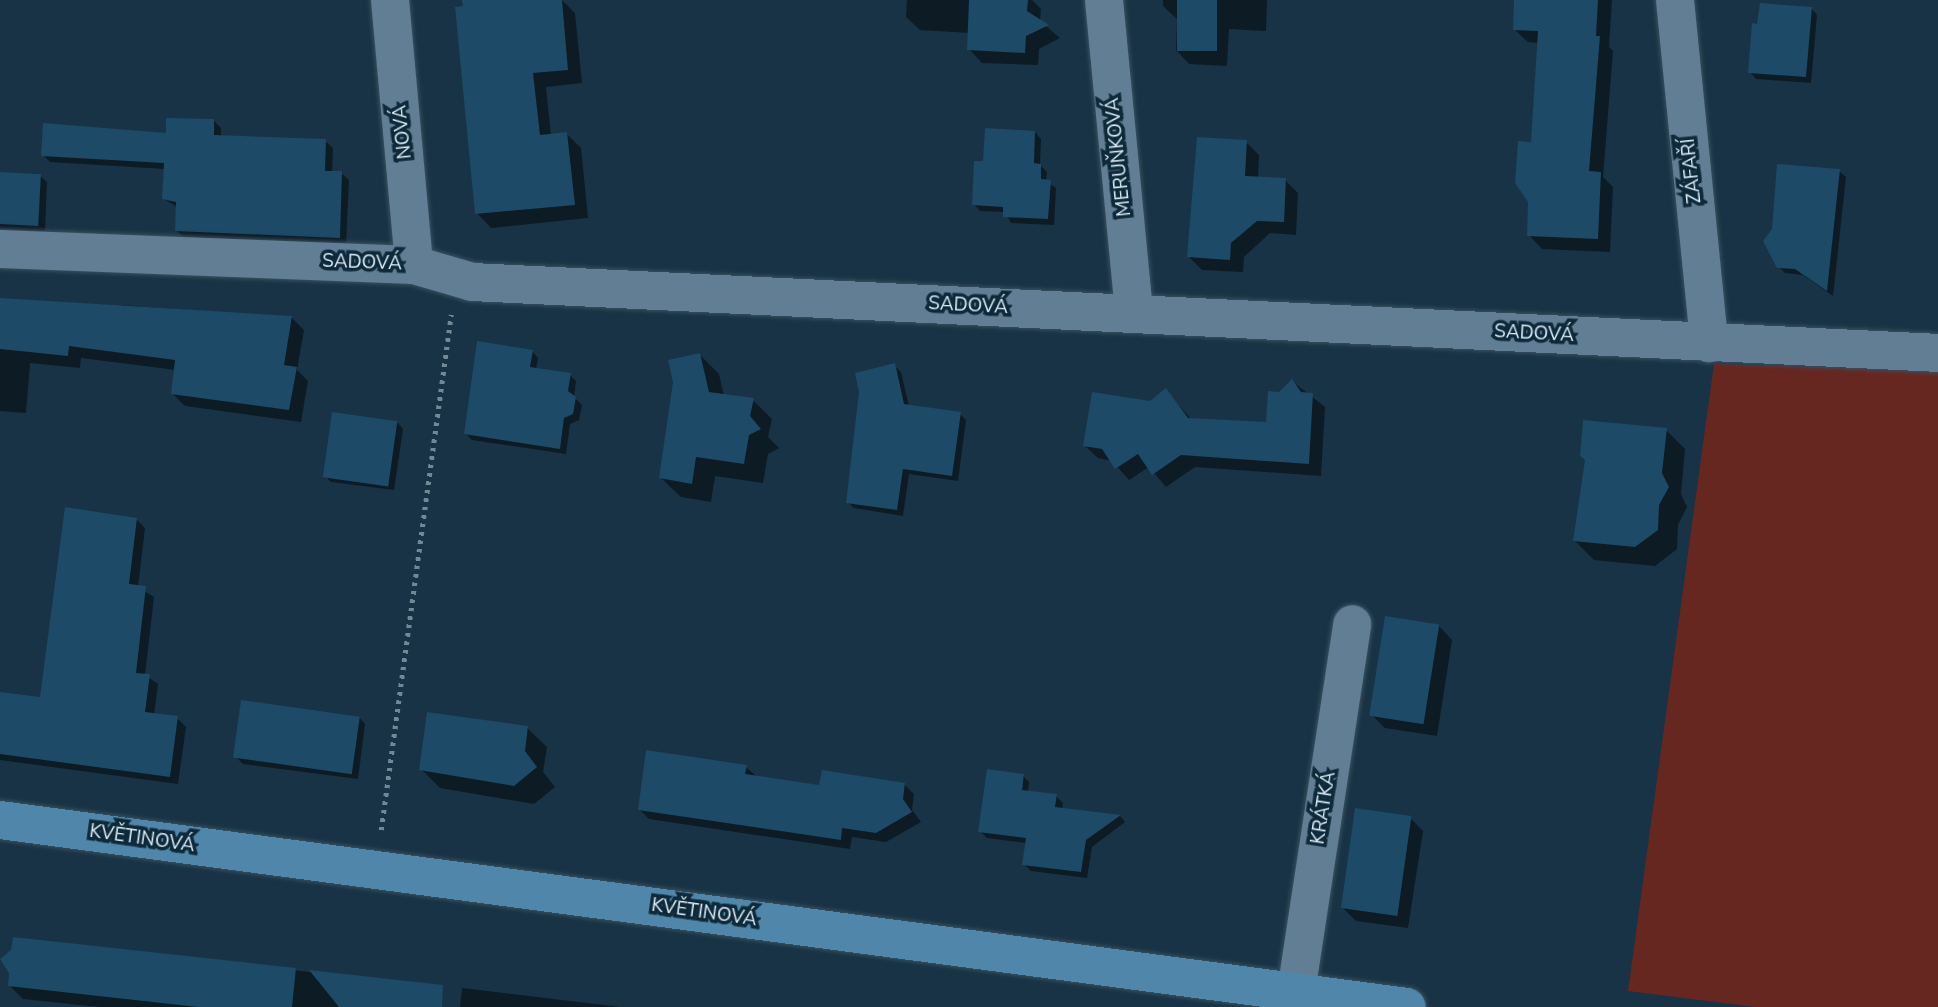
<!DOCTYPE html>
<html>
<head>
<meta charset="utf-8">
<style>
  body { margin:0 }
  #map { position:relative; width:1938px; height:1007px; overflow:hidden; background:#183345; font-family:"Nunito Sans",sans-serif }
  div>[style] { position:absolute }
  .green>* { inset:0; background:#672721 }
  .shadow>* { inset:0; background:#0007 }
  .building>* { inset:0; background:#1c4a67; transform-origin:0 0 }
  .path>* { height:4.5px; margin-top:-2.25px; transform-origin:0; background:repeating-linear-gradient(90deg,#728897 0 3.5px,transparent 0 8.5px) }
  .roads { filter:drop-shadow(0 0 2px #395160) drop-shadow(0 0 2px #395160) }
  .street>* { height:38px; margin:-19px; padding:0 19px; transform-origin:19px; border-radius:19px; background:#617e94 }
  .secondary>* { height:38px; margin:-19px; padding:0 19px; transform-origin:19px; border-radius:19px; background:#4f86a9 }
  span { translate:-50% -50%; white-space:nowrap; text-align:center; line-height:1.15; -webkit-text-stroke:7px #0d293a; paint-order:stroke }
  .street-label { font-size:19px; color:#dcecf8 }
</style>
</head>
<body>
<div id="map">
  <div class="green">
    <div style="clip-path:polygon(1714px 364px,1938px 370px,1938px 1007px,1755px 1007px,1628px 991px)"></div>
  </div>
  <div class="shadow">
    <div style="clip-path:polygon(464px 0,562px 0,575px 13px,582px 83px,546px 87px,551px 136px,567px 134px,581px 148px,588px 218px,491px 228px,477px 213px)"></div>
    <div style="clip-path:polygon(907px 0,1032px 0,1041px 9px,1040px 21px,1060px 38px,1039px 49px,1038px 65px,982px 63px,969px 49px,970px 33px,920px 30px,906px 17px)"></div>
    <div style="clip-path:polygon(1163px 0,1267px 0,1266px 31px,1229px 29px,1227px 66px,1189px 64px,1176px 50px,1177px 19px,1163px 6px)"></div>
    <div style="clip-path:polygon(1516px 0,1612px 0,1609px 47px,1613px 51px,1603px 177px,1613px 187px,1610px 252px,1542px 249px,1529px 235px,1539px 43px,1528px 42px,1514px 29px)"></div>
    <div style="clip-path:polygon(1811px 8px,1817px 15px,1811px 83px,1756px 79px,1750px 72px,1759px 25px)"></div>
    <div style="clip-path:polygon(214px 121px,221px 128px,221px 137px,325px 141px,333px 148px,332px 172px,341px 173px,349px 180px,346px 244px,184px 237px,176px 230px,177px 207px,164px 199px,165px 169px,50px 162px,43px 155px,167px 135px)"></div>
    <div style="clip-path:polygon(1035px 132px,1041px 139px,1040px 165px,1047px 172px,1046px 181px,1056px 188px,1054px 225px,1011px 223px,1005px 212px,980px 211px,974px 204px,985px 163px)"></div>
    <div style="clip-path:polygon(1246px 142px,1259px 155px,1258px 178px,1285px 180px,1298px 193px,1296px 235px,1270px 233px,1244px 257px,1243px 272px,1202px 270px,1189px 257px)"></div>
    <div style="clip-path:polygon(1839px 171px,1846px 177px,1833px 296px,1803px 275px,1785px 273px,1778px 266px)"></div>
    <div style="clip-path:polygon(0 174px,40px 176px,47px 182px,45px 231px,0 229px)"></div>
    <div style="clip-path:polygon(0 300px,120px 311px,121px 305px,292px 318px,304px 330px,297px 370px,308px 381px,301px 422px,185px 406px,172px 393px,176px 370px,81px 358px,80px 368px,30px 363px,26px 413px,0 411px)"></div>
    <div style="clip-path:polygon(532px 351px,538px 358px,536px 369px,570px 375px,576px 381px,574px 397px,582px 405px,579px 420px,570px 424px,566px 454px,472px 440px,466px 434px)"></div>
    <div style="clip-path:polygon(700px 355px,719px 374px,724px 396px,753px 400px,772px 419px,768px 437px,779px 448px,768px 454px,763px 483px,715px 476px,711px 502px,681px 497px,661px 478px)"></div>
    <div style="clip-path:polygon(894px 365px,901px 372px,909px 406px,960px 414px,966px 420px,958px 481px,909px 474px,903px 516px,854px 508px,848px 502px)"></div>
    <div style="clip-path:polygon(1292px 381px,1325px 407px,1321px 476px,1195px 467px,1166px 487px,1149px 467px,1129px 480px,1112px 461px,1098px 458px,1085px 446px,1166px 391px,1191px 419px,1268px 424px,1279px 394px)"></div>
    <div style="clip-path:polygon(397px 422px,403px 429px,394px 490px,331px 482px,325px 476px)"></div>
    <div style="clip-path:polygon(1666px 430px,1685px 449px,1681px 494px,1687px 507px,1678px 525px,1677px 549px,1655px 566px,1594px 560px,1575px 541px,1587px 461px)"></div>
    <div style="clip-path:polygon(136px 519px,145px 528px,138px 587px,154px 597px,145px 675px,158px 684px,154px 715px,177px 718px,186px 727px,178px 784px,0 760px,0 694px,41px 699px)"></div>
    <div style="clip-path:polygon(1439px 626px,1452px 640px,1437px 736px,1385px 728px,1372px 715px)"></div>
    <div style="clip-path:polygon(359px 717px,365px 724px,358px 779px,243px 764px,237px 758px)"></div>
    <div style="clip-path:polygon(527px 728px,547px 747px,543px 772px,555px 787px,534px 804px,440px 788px,421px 769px)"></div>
    <div style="clip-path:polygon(746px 767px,756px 776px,821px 787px,904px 784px,914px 794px,912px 810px,921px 822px,886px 842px,852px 837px,850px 849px,649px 819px,639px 809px)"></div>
    <div style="clip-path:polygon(1023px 776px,1029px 782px,1028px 793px,1056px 796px,1063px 803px,1062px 810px,1120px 816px,1125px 822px,1092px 847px,1087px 878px,1031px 871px,1024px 864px,1027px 843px,987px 838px,980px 831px)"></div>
    <div style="clip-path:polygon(1410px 818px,1423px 831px,1408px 928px,1356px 921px,1342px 907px)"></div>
    <div style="clip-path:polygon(15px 939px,399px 982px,411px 1007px,99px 1007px,23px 999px,9px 985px)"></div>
    <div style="clip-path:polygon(462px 988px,620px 1007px,460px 1007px)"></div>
  </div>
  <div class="building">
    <div style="clip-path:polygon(462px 0,562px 0,568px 70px,533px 73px,540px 135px,567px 132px,575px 205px,475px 214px,455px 7px,463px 6px)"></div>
    <div style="clip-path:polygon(969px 0,1028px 0,1027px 11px,1049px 25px,1026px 36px,1025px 53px,967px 50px)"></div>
    <div style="left:1177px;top:0;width:40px;height:51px"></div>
    <div style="clip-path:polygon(1514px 0,1598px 0,1596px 36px,1600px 36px,1589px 171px,1601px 172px,1598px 239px,1527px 236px,1528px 202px,1515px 183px,1518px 141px,1531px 142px,1538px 31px,1513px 30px)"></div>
    <div style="clip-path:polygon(1760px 3px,1812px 7px,1806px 77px,1748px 73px,1752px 23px,1757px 24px)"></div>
    <div style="clip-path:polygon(166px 118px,214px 119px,214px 135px,326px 139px,325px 171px,342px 171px,340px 238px,175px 231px,176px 202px,162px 199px,164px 163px,41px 156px,43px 123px,166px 133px)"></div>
    <div style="clip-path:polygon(985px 128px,1035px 131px,1034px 163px,1041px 164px,1041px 179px,1051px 180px,1048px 219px,1003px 217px,1003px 207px,972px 205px,974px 161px,983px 161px)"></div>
    <div style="clip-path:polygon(1197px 137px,1247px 140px,1245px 176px,1286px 178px,1284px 222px,1257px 221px,1231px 243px,1230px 260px,1187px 257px)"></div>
    <div style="clip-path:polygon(1777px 164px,1840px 169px,1827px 291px,1795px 269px,1777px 268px,1763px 241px,1772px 229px)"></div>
    <div style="left:0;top:172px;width:41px;height:52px;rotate:3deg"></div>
    <div style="clip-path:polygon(0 298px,292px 316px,284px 365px,297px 367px,289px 410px,171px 394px,175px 360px,69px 346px,68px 356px,0 349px)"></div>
    <div style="clip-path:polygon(477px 341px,533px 350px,530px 367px,571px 373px,568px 391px,576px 397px,573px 414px,564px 418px,560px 449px,464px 434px)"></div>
    <div style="clip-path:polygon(700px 353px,709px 392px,754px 398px,750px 416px,761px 429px,749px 435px,744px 464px,696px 457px,692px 484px,659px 478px,673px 382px,668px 360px)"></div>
    <div style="clip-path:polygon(895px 363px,904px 404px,961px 412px,952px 476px,903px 469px,897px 510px,846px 503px,859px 392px,855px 373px)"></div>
    <div style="clip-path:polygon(1292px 379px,1301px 392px,1313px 393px,1309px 464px,1181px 455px,1152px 475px,1138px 454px,1115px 469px,1102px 449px,1083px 446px,1092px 392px,1150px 401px,1166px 388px,1188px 418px,1266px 422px,1268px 391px,1279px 392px)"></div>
    <div style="left:332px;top:412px;width:66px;height:66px;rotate:8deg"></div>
    <div style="clip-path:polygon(1583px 420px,1667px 428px,1662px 473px,1669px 487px,1659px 505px,1658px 530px,1635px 547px,1573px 541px,1585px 460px,1580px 456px)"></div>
    <div style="clip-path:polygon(65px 507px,137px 518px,129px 584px,146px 586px,136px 673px,150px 674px,145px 712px,178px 716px,170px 777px,0 754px,0 692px,40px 697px)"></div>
    <div style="left:1385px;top:616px;width:55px;height:101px;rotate:9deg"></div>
    <div style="left:241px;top:700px;width:120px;height:58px;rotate:8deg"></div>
    <div style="clip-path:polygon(427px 712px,528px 726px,525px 751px,537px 767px,514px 786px,419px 770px)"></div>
    <div style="clip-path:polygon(646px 750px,747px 765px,745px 774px,819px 785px,822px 770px,905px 783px,903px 799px,912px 812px,876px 833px,842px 828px,841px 840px,638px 810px)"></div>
    <div style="clip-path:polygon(987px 769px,1024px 774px,1022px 790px,1057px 794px,1055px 807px,1121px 815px,1086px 840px,1081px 872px,1022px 865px,1026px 838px,978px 832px)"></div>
    <div style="left:1355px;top:808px;width:57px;height:101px;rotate:8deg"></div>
    <div style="clip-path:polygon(13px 937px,296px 968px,292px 1007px,198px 1007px,8px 986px,9px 973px,0 959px,11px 950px)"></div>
    <div style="clip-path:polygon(309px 970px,443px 985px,442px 1007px,339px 1007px)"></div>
  </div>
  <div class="path">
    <div style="left:381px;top:830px;width:520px;rotate:-82.26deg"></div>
  </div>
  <div class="roads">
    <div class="street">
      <div style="left:390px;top:0;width:266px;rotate:84.8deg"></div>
      <div style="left:1104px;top:0;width:315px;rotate:84.5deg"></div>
      <div style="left:1675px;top:0;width:345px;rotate:84.3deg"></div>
      <div style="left:0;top:249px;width:414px;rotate:2.2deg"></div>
      <div style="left:414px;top:265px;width:60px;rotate:16.3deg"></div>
      <div style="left:472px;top:282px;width:1468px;rotate:2.77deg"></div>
      <div style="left:1296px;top:992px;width:372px;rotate:-81.3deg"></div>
    </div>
    <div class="secondary">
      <div style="left:0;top:820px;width:1419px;rotate:7.57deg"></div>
    </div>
  </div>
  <div class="street-label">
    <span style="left:403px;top:132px;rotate:-96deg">NOVÁ</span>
    <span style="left:1119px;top:157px;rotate:-96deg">MERUŇKOVÁ</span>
    <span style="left:1692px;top:171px;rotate:-96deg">ZÁFAŘÍ</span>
    <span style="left:362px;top:263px;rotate:2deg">SADOVÁ</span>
    <span style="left:968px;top:306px;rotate:3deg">SADOVÁ</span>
    <span style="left:1534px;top:334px;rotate:3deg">SADOVÁ</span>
    <span style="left:1324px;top:808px;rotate:-81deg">KRÁTKÁ</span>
    <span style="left:142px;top:839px;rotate:8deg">KVĚTINOVÁ</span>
    <span style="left:704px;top:913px;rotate:8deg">KVĚTINOVÁ</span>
  </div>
</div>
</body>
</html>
